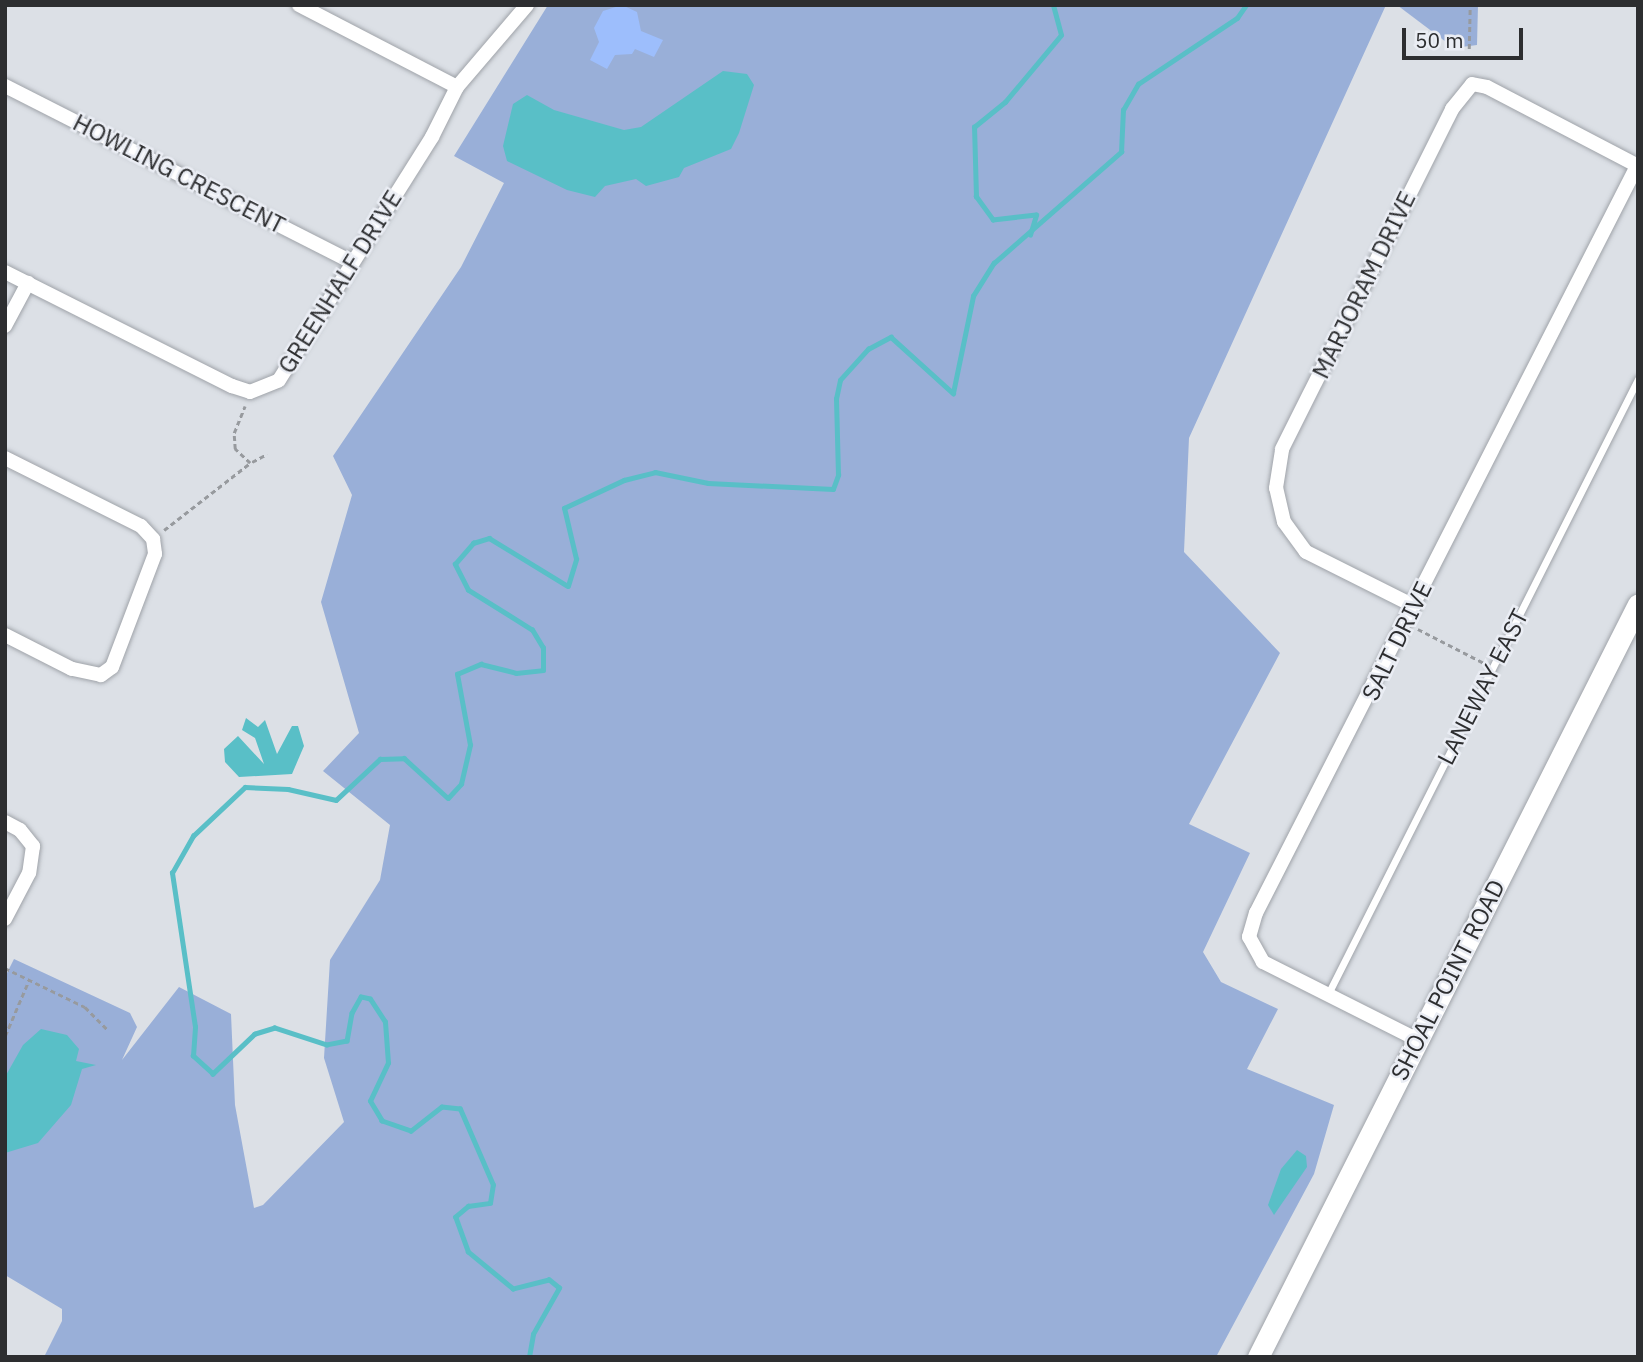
<!DOCTYPE html>
<html>
<head>
<meta charset="utf-8">
<style>
  body { margin:0 }
  #map { position:relative; width:1643px; height:1362px; overflow:hidden; background:#dce0e6; font-family:"IBM Plex Sans",sans-serif }
  div>[style] { position:absolute }
  .green>* { inset:0; background:#99afd8 }
  .water>* { inset:0; background:#59bfc7 }
  .stream>* { height:4.5px; margin:-2.25px; padding:0 2.25px; transform-origin:2.25px; border-radius:2.25px; background:#59bfc7 }
  .building>* { inset:0; background:#9dbefc }
  .path>* { height:2.5px; margin-top:-1.25px; transform-origin:0; background:repeating-linear-gradient(90deg,#979a9e 0 5px,transparent 0 8.5px) }
  .roads { filter:drop-shadow(0 0 2px #9fa3a9) drop-shadow(0 0 2px #9fa3a9) }
  .lane>* { height:7px; margin:-3.5px; padding:0 3.5px; transform-origin:3.5px; border-radius:3.5px; background:#fff }
  .street>* { height:14px; margin:-7px; padding:0 7px; transform-origin:7px; border-radius:7px; background:#fff }
  .secondary>* { height:21px; margin:-10.5px; padding:0 10.5px; transform-origin:10.5px; border-radius:10.5px; background:#fff }
  span { translate:-50% -50%; white-space:nowrap; text-align:center; line-height:1.15; -webkit-text-stroke:5px #eaedf4; paint-order:stroke }
  .street-label { font-size:24px; color:#2d2e30 }
  .frame { position:absolute; inset:0; border:7px solid #2d2e30; pointer-events:none }
  .scale { position:absolute; left:1402px; top:28px; width:121px; height:32px; box-sizing:border-box; border:4px solid #2d2e30; border-top:0; padding-left:9px; font-size:21px; line-height:24px; white-space:nowrap; color:#2d2e30; -webkit-text-stroke:5px #eaedf4; paint-order:stroke }
</style>
</head>
<body>
<div id="map">
  <div class="green">
    <div style="clip-path:polygon(548px 5px,1386px 5px,1189px 438px,1184px 552px,1280px 653px,1189px 824px,1250px 853px,1203px 952px,1221px 982px,1278px 1009px,1247px 1069px,1334px 1105px,1314px 1174px,1216px 1357px,44px 1357px,62px 1321px,62px 1309px,5px 1275px,5px 977px,14px 959px,130px 1013px,137px 1027px,122px 1060px,179px 987px,231px 1014px,235px 1105px,254px 1208px,263px 1205px,344px 1122px,324px 1058px,330px 960px,380px 880px,390px 825px,323px 771px,359px 733px,321px 602px,352px 495px,333px 456px,461px 267px,504px 183px,454px 156px)"></div>
    <div style="clip-path:polygon(1397px 5px,1478px 5px,1477px 45px,1454px 48px)"></div>
  </div>
  <div class="water">
    <div style="clip-path:polygon(723px 71px,747px 74px,754px 85px,739px 133px,731px 149px,684px 168px,679px 177px,646px 186px,636px 179px,605px 186px,595px 197px,567px 190px,507px 161px,503px 146px,513px 104px,527px 95px,554px 110px,624px 130px,641px 127px)"></div>
    <div style="clip-path:polygon(246px 718px,258px 727px,265px 720px,277px 754px,292px 726px,298px 726px,304px 746px,292px 774px,239px 777px,225px 762px,224px 749px,238px 736px,264px 764px,255px 738px,242px 730px)"></div>
    <div style="clip-path:polygon(41px 1029px,67px 1035px,79px 1049px,76px 1061px,96px 1065px,82px 1069px,71px 1105px,38px 1143px,5px 1153px,5px 1077px,23px 1045px)"></div>
    <div style="clip-path:polygon(1297px 1150px,1306px 1156px,1307px 1167px,1274px 1215px,1268px 1205px,1281px 1169px)"></div>
  </div>
  <div class="stream">
    <div style="left:1030px;top:235px;width:21px;rotate:-73deg"></div>
    <div style="left:1036px;top:215px;width:43px;rotate:173.4deg"></div>
    <div style="left:993px;top:220px;width:29px;rotate:-126deg"></div>
    <div style="left:976px;top:197px;width:70px;rotate:-91.6deg"></div>
    <div style="left:974px;top:127px;width:40px;rotate:-39deg"></div>
    <div style="left:1005px;top:102px;width:87px;rotate:-50.1deg"></div>
    <div style="left:1061px;top:35px;width:31px;rotate:-105deg"></div>
    <div style="left:529px;top:1357px;width:23px;rotate:-80deg"></div>
    <div style="left:533px;top:1334px;width:53px;rotate:-60.5deg"></div>
    <div style="left:559px;top:1288px;width:13px;rotate:-141deg"></div>
    <div style="left:549px;top:1280px;width:37px;rotate:166deg"></div>
    <div style="left:513px;top:1289px;width:58px;rotate:-140.6deg"></div>
    <div style="left:468px;top:1252px;width:37px;rotate:-110deg"></div>
    <div style="left:455px;top:1217px;width:17px;rotate:-40deg"></div>
    <div style="left:468px;top:1206px;width:22px;rotate:-8deg"></div>
    <div style="left:490px;top:1203px;width:18px;rotate:-81deg"></div>
    <div style="left:493px;top:1185px;width:83px;rotate:-113.5deg"></div>
    <div style="left:460px;top:1109px;width:18px;rotate:-174deg"></div>
    <div style="left:442px;top:1107px;width:39px;rotate:142deg"></div>
    <div style="left:411px;top:1131px;width:31px;rotate:-161deg"></div>
    <div style="left:382px;top:1121px;width:23px;rotate:-121deg"></div>
    <div style="left:370px;top:1101px;width:42px;rotate:-64.7deg"></div>
    <div style="left:388px;top:1063px;width:41px;rotate:-94.2deg"></div>
    <div style="left:385px;top:1022px;width:27px;rotate:-123deg"></div>
    <div style="left:370px;top:999px;width:9px;rotate:-167deg"></div>
    <div style="left:361px;top:997px;width:18px;rotate:119deg"></div>
    <div style="left:352px;top:1013px;width:28px;rotate:100deg"></div>
    <div style="left:347px;top:1041px;width:20px;rotate:169deg"></div>
    <div style="left:327px;top:1045px;width:55px;rotate:-161.9deg"></div>
    <div style="left:275px;top:1028px;width:21px;rotate:163deg"></div>
    <div style="left:255px;top:1034px;width:58px;rotate:136.4deg"></div>
    <div style="left:213px;top:1074px;width:27px;rotate:-138deg"></div>
    <div style="left:193px;top:1056px;width:29px;rotate:-86deg"></div>
    <div style="left:195px;top:1027px;width:156px;rotate:-98.5deg"></div>
    <div style="left:172px;top:873px;width:43px;rotate:-60.4deg"></div>
    <div style="left:193px;top:836px;width:71px;rotate:-43.3deg"></div>
    <div style="left:245px;top:787px;width:43px;rotate:2.7deg"></div>
    <div style="left:288px;top:789px;width:49px;rotate:12.9deg"></div>
    <div style="left:336px;top:800px;width:60px;rotate:-43deg"></div>
    <div style="left:380px;top:759px;width:24px;rotate:-2deg"></div>
    <div style="left:404px;top:758px;width:59px;rotate:42.3deg"></div>
    <div style="left:448px;top:798px;width:19px;rotate:-47deg"></div>
    <div style="left:461px;top:784px;width:40px;rotate:-77deg"></div>
    <div style="left:470px;top:745px;width:72px;rotate:-100.4deg"></div>
    <div style="left:457px;top:674px;width:26px;rotate:-23deg"></div>
    <div style="left:481px;top:664px;width:36px;rotate:14deg"></div>
    <div style="left:516px;top:673px;width:27px;rotate:-6deg"></div>
    <div style="left:543px;top:670px;width:22px;rotate:-90deg"></div>
    <div style="left:543px;top:648px;width:21px;rotate:-121deg"></div>
    <div style="left:532px;top:630px;width:75px;rotate:-148deg"></div>
    <div style="left:468px;top:590px;width:29px;rotate:-117deg"></div>
    <div style="left:455px;top:564px;width:28px;rotate:-49deg"></div>
    <div style="left:473px;top:543px;width:17px;rotate:-17deg"></div>
    <div style="left:489px;top:538px;width:92px;rotate:31.3deg"></div>
    <div style="left:568px;top:586px;width:28px;rotate:-73deg"></div>
    <div style="left:576px;top:559px;width:52px;rotate:-103.2deg"></div>
    <div style="left:564px;top:508px;width:66px;rotate:-25deg"></div>
    <div style="left:624px;top:480px;width:32px;rotate:-14deg"></div>
    <div style="left:655px;top:472px;width:54px;rotate:11.7deg"></div>
    <div style="left:708px;top:483px;width:125px;rotate:2.7deg"></div>
    <div style="left:833px;top:489px;width:15px;rotate:-70deg"></div>
    <div style="left:838px;top:475px;width:76px;rotate:-91.5deg"></div>
    <div style="left:836px;top:399px;width:19px;rotate:-78deg"></div>
    <div style="left:840px;top:380px;width:42px;rotate:-47.9deg"></div>
    <div style="left:868px;top:349px;width:26px;rotate:-28deg"></div>
    <div style="left:891px;top:337px;width:84px;rotate:42.1deg"></div>
    <div style="left:953px;top:393px;width:99px;rotate:-78.3deg"></div>
    <div style="left:973px;top:296px;width:39px;rotate:-58deg"></div>
    <div style="left:994px;top:263px;width:169px;rotate:-41.2deg"></div>
    <div style="left:1121px;top:152px;width:42px;rotate:-87.3deg"></div>
    <div style="left:1123px;top:110px;width:30px;rotate:-60deg"></div>
    <div style="left:1138px;top:84px;width:119px;rotate:-33.7deg"></div>
    <div style="left:1237px;top:18px;width:16px;rotate:-55deg"></div>
  </div>
  <div class="building">
    <div style="clip-path:polygon(622px 5px,637px 12px,641px 31px,663px 40px,654px 57px,635px 49px,632px 54px,615px 55px,607px 69px,590px 60px,599px 42px,594px 28px,603px 11px)"></div>
  </div>
  <div class="path">
    <div style="left:1469px;top:49px;width:44px;rotate:-88.7deg"></div>
    <div style="left:252px;top:462px;width:17px;rotate:-28deg"></div>
    <div style="left:164px;top:530px;width:109px;rotate:-37.9deg"></div>
    <div style="left:250px;top:463px;width:21px;rotate:-137deg"></div>
    <div style="left:235px;top:449px;width:16px;rotate:-94deg"></div>
    <div style="left:234px;top:433px;width:29px;rotate:-68deg"></div>
    <div style="left:1418px;top:629px;width:74px;rotate:27.3deg"></div>
    <div style="left:5px;top:968px;width:89px;rotate:26deg"></div>
    <div style="left:85px;top:1007px;width:31px;rotate:45deg"></div>
    <div style="left:5px;top:1036px;width:61px;rotate:-66.8deg"></div>
  </div>
  <div class="roads">
    <div class="lane">
      <div style="left:1328px;top:994px;width:689px;rotate:-63.25deg"></div>
    </div>
    <div class="street">
      <div style="left:299px;top:5px;width:178px;rotate:27.4deg"></div>
      <div style="left:5px;top:86px;width:389px;rotate:26.9deg"></div>
      <div style="left:5px;top:272px;width:254px;rotate:26.7deg"></div>
      <div style="left:232px;top:386px;width:19px;rotate:18deg"></div>
      <div style="left:250px;top:392px;width:31px;rotate:-22deg"></div>
      <div style="left:279px;top:380px;width:287px;rotate:-57.8deg"></div>
      <div style="left:432px;top:137px;width:56px;rotate:-63.4deg"></div>
      <div style="left:457px;top:87px;width:108px;rotate:-49.5deg"></div>
      <div style="left:5px;top:326px;width:49px;rotate:-61.9deg"></div>
      <div style="left:5px;top:458px;width:152px;rotate:26.6deg"></div>
      <div style="left:141px;top:526px;width:18px;rotate:47deg"></div>
      <div style="left:153px;top:539px;width:15px;rotate:82deg"></div>
      <div style="left:155px;top:554px;width:121px;rotate:110.8deg"></div>
      <div style="left:112px;top:667px;width:14px;rotate:144deg"></div>
      <div style="left:101px;top:675px;width:30px;rotate:-168deg"></div>
      <div style="left:72px;top:669px;width:75px;rotate:-153.1deg"></div>
      <div style="left:1414px;top:606px;width:121px;rotate:-153.4deg"></div>
      <div style="left:1306px;top:552px;width:37px;rotate:-126deg"></div>
      <div style="left:1284px;top:522px;width:35px;rotate:-103deg"></div>
      <div style="left:1276px;top:488px;width:39px;rotate:-81deg"></div>
      <div style="left:1282px;top:449px;width:380px;rotate:-63.4deg"></div>
      <div style="left:1452px;top:109px;width:32px;rotate:-51deg"></div>
      <div style="left:1472px;top:84px;width:15px;rotate:11deg"></div>
      <div style="left:1487px;top:87px;width:170px;rotate:27.6deg"></div>
      <div style="left:5px;top:822px;width:17px;rotate:28deg"></div>
      <div style="left:20px;top:830px;width:21px;rotate:51deg"></div>
      <div style="left:33px;top:846px;width:27px;rotate:98deg"></div>
      <div style="left:29px;top:873px;width:52px;rotate:117.6deg"></div>
      <div style="left:1418px;top:1040px;width:174px;rotate:-153.3deg"></div>
      <div style="left:1263px;top:962px;width:29px;rotate:-119deg"></div>
      <div style="left:1249px;top:937px;width:25px;rotate:-74deg"></div>
      <div style="left:1256px;top:913px;width:839px;rotate:-62.98deg"></div>
    </div>
    <div class="secondary">
      <div style="left:1258px;top:1357px;width:843px;rotate:-63.22deg"></div>
    </div>
  </div>
  <div class="street-label">
    <span style="left:179px;top:174px;rotate:27deg">HOWLING CRESCENT</span>
    <span style="left:340px;top:282px;rotate:-58deg">GREENHALF DRIVE</span>
    <span style="left:1364px;top:285px;rotate:-64deg">MARJORAM DRIVE</span>
    <span style="left:1397px;top:641px;rotate:-64deg">SALT DRIVE</span>
    <span style="left:1483px;top:687px;rotate:-63deg">LANEWAY EAST</span>
    <span style="left:1448px;top:980px;rotate:-63deg">SHOAL POINT ROAD</span>
  </div>
  <div class="frame"></div>
  <div class="scale">50 m</div>
</div>
</body>
</html>
